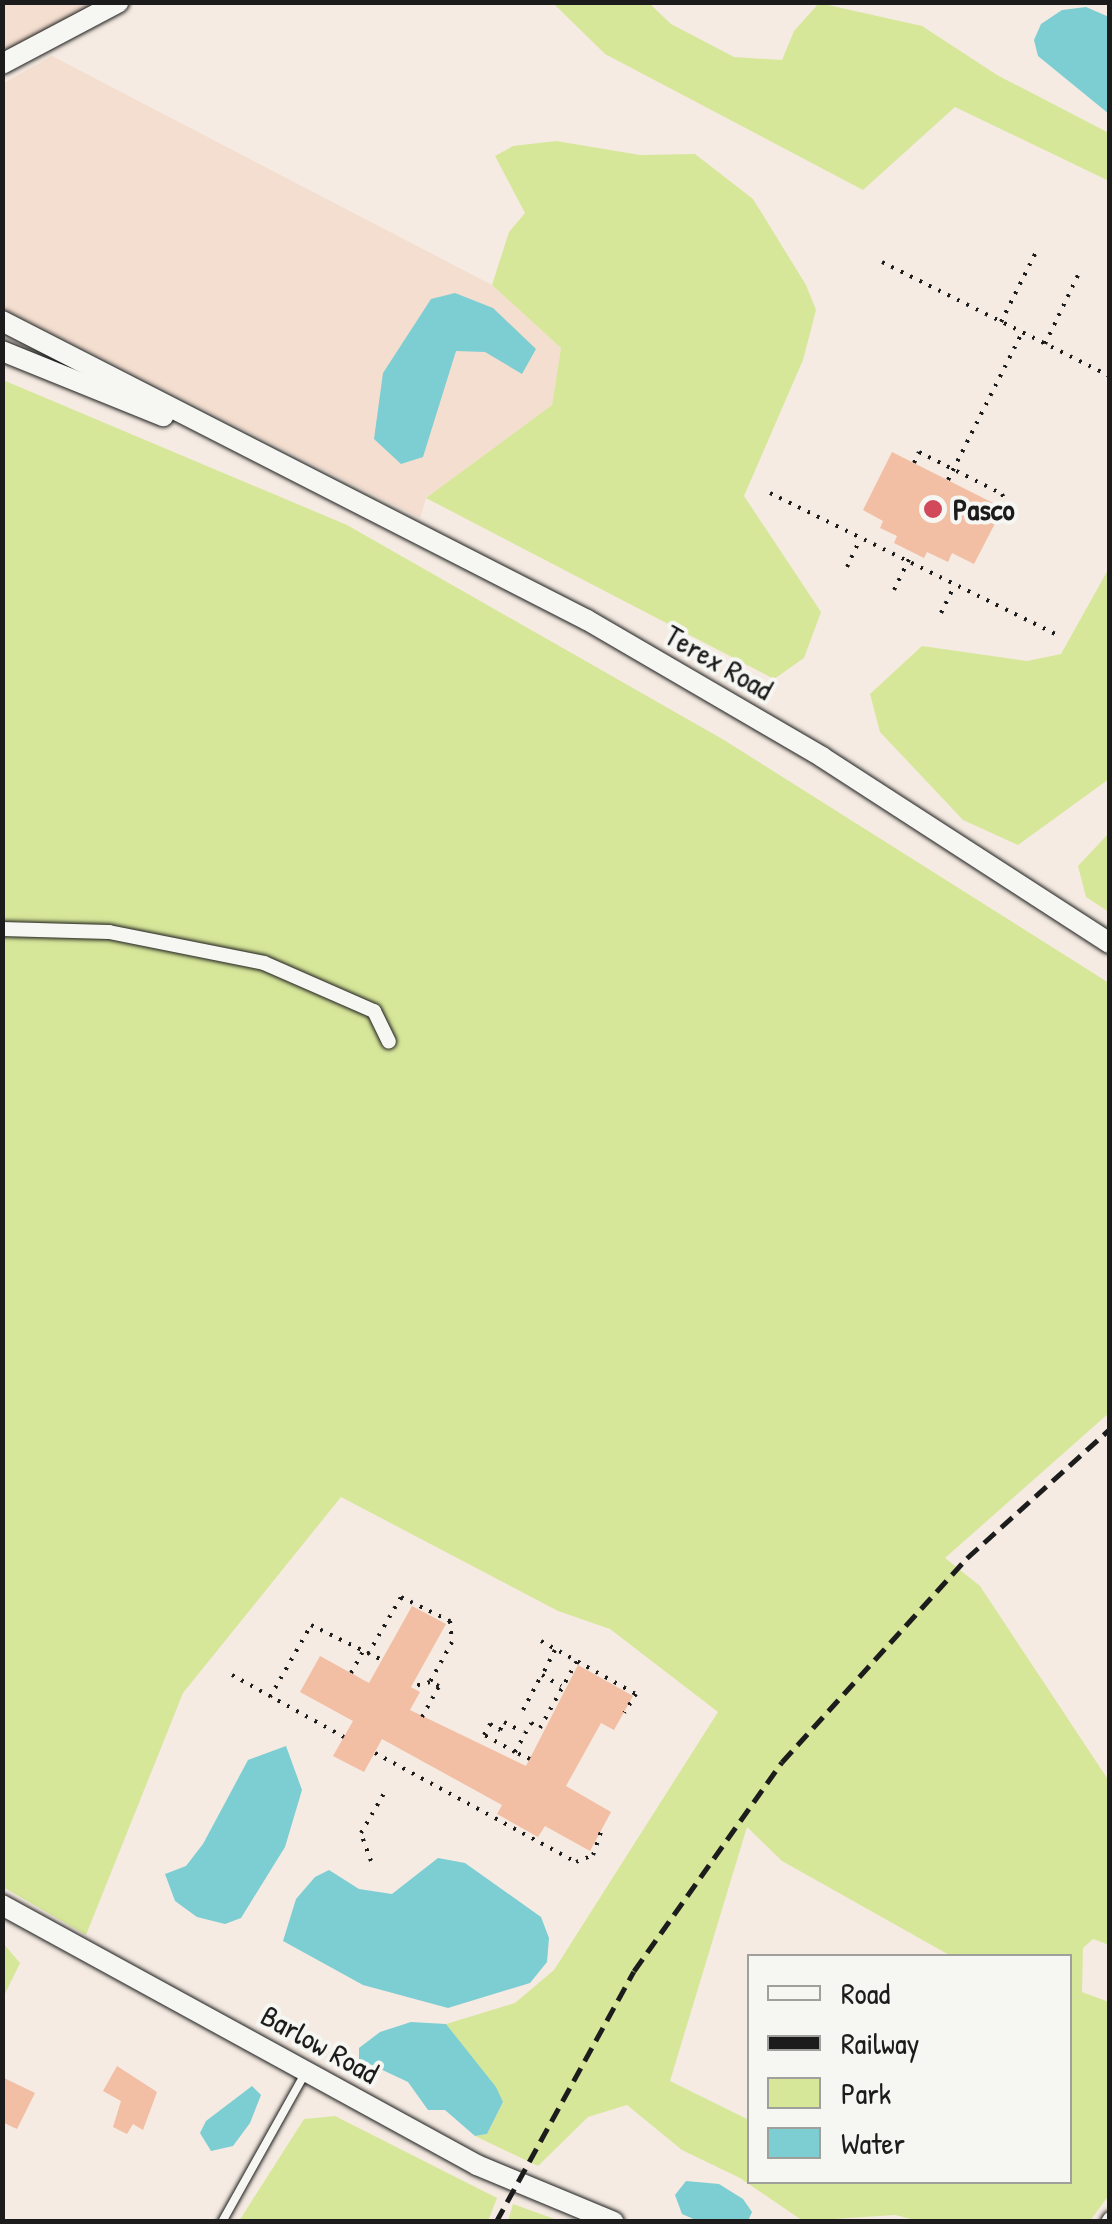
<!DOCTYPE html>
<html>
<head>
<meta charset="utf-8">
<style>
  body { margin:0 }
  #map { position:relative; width:1112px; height:2224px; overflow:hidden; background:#f5ebe2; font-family:"Patrick Hand",sans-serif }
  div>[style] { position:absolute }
  .built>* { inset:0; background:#f4decf }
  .green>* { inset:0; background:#d7e79a }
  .water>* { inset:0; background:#7cced3 }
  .building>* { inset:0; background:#f2bea4 }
  .path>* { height:4px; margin-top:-2px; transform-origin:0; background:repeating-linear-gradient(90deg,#1c1c1c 0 2.5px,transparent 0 10.5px) }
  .roads { filter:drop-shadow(0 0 2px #1c1c1c) drop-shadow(0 0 2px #1c1c1c) }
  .lane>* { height:8px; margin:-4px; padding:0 4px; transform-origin:4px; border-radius:4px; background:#f6f6f2 }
  .street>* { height:14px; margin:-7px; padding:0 7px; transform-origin:7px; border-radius:7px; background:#f6f6f2 }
  .secondary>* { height:20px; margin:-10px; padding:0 10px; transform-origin:10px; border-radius:10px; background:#f6f6f2 }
  .rail>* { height:5px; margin-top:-2.5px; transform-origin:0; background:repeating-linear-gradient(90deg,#1c1c1c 0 15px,transparent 0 23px) }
  .dots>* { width:28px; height:28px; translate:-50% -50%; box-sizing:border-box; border:5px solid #f6f6f2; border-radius:50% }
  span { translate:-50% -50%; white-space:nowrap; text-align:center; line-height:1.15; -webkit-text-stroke:8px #f6f6f2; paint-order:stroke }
  .poi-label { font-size:30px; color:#1c1c1c; font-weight:700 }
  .left { translate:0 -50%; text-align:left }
  .street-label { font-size:30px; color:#1c1c1c }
  .frame { position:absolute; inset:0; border:5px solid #1c1c1c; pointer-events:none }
  .legend { position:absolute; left:747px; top:1954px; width:325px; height:230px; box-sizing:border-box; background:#f6f6f2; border:2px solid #9f9f9c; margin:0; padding:12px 18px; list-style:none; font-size:30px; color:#1c1c1c }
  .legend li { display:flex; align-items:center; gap:20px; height:50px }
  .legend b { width:50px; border:2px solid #9f9f9c }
</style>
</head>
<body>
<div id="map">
  <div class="built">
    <div style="clip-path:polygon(3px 3px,103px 3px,3px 57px)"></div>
    <div style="clip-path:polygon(52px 56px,492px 285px,561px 348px,552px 405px,426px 498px,420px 518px,3px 308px,2px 84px)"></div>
  </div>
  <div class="green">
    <div style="clip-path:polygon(553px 3px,649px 3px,671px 24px,734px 57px,782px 60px,794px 31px,819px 3px,922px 26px,997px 75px,1109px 133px,1109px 181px,955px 107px,863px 190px,605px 54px)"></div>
    <div style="clip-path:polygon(556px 141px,640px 155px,695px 154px,753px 199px,806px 285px,816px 310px,803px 360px,744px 496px,821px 612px,804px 658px,774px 679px,426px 498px,552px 405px,561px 348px,492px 285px,509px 232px,525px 213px,495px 156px,513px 146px)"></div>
    <div style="clip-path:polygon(evenodd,3px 380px,347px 525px,724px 740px,1109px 983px,1109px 1413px,945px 1558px,980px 1586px,1109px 1781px,1109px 1945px,1093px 1939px,1083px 1948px,1082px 1992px,1109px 2002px,1109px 2195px,1090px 2221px,923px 2222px,895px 2215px,803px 2221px,740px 2178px,682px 2150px,627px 2105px,588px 2117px,538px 2166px,475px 2136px,487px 2134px,503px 2102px,446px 2024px,515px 2003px,554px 1970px,718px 1712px,610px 1629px,558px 1611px,341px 1497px,183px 1693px,86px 1935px,3px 1887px,3px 380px,747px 1827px,782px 1861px,951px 1956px,1070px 1956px,1070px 2182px,750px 2182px,749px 2120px,670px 2081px,747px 1827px)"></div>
    <div style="clip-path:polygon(1109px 568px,1109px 779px,1018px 845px,963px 820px,880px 732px,870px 694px,922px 646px,1027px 661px,1061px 654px)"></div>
    <div style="clip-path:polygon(1109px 833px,1109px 912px,1086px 897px,1078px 866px)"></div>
    <div style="clip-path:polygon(3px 1943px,20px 1963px,3px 1998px)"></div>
    <div style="clip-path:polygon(335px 2116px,497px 2198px,488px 2221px,239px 2221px,304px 2119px)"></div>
    <div style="clip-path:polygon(513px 2204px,560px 2221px,508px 2221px)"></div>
  </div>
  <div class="water">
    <div style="clip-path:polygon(1086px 7px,1109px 17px,1109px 114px,1038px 56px,1034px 40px,1041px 24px,1062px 10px)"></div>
    <div style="clip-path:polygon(455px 293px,493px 308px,536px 349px,522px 374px,485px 352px,456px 351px,423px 457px,401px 464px,374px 439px,383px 373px,431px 299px)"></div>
    <div style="clip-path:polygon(286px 1746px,302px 1790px,285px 1847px,241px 1918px,225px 1924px,197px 1917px,175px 1901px,165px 1874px,186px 1866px,203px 1844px,248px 1760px)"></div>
    <div style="clip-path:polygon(438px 1858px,465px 1863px,541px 1917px,549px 1938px,547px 1962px,530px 1983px,448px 2008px,363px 1985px,283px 1941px,296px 1899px,315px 1877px,329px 1870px,359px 1889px,392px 1894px)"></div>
    <div style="clip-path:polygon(411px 2022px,446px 2024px,496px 2087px,503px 2102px,487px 2134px,475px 2136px,445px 2110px,428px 2110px,408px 2082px,359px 2059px,359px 2048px,380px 2032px)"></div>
    <div style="clip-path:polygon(252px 2086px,261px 2095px,250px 2123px,233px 2146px,211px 2151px,200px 2133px,206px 2121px)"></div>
    <div style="clip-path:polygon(686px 2181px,719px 2184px,743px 2199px,752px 2212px,748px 2221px,698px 2221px,682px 2214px,675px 2195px)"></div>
  </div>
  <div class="building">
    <div style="clip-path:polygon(892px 452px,1003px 508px,974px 564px,952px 553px,948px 562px,927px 552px,924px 558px,894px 543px,897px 536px,880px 528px,883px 521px,863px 510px)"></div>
    <div style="clip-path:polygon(412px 1606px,446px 1624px,411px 1687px,420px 1692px,410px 1710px,526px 1766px,578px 1665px,633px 1696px,614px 1730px,601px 1723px,566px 1786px,611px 1812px,590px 1851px,545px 1826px,538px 1837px,497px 1814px,502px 1805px,382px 1739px,364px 1772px,333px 1756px,353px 1721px,300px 1692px,320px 1656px,369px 1683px)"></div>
    <div style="clip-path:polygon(117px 2066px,157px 2092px,143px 2130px,133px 2124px,127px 2134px,113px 2127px,121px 2101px,103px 2091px)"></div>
    <div style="clip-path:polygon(2px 2077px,35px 2093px,17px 2129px,2px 2122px)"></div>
  </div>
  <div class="path">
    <div style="left:882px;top:262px;width:255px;rotate:26.6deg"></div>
    <div style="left:1001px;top:322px;width:80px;rotate:-63.4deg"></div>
    <div style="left:1045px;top:344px;width:81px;rotate:-64.4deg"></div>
    <div style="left:914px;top:463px;width:12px;rotate:-66deg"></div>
    <div style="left:919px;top:452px;width:93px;rotate:26.8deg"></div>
    <div style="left:1002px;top:494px;width:15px;rotate:67deg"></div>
    <div style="left:1008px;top:508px;width:15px;rotate:138deg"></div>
    <div style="left:948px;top:480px;width:165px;rotate:-63.3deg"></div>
    <div style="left:770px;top:493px;width:318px;rotate:26.3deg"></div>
    <div style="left:847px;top:567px;width:31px;rotate:-65deg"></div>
    <div style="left:894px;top:590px;width:41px;rotate:-64.1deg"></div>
    <div style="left:941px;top:613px;width:30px;rotate:-64deg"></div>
    <div style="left:541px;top:1641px;width:109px;rotate:29.2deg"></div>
    <div style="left:636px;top:1694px;width:22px;rotate:122deg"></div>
    <div style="left:555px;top:1650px;width:28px;rotate:117deg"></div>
    <div style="left:542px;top:1675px;width:22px;rotate:30deg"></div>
    <div style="left:368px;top:1654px;width:66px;rotate:-59.9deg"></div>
    <div style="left:401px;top:1597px;width:55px;rotate:26.1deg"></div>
    <div style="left:450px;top:1621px;width:21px;rotate:85deg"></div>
    <div style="left:452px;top:1642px;width:46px;rotate:118.8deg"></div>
    <div style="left:430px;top:1682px;width:20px;rotate:165deg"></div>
    <div style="left:351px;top:1673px;width:25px;rotate:-61deg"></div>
    <div style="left:232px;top:1675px;width:128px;rotate:29deg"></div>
    <div style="left:270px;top:1697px;width:83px;rotate:-60.3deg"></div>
    <div style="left:311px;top:1625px;width:79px;rotate:26.2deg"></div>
    <div style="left:523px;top:1710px;width:40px;rotate:-62deg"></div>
    <div style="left:422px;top:1717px;width:35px;rotate:-61deg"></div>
    <div style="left:439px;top:1686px;width:10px;rotate:-156deg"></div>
    <div style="left:515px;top:1752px;width:35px;rotate:-151deg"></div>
    <div style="left:484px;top:1735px;width:13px;rotate:-61deg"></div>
    <div style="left:490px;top:1724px;width:12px;rotate:31deg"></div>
    <div style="left:500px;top:1730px;width:9px;rotate:-63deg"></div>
    <div style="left:504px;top:1722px;width:21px;rotate:28deg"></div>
    <div style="left:375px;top:1753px;width:229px;rotate:28.5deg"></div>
    <div style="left:576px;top:1862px;width:18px;rotate:-22deg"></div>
    <div style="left:593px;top:1855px;width:28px;rotate:-71deg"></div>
    <div style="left:530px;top:1759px;width:17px;rotate:-155deg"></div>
    <div style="left:515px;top:1752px;width:33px;rotate:-61deg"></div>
    <div style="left:531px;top:1723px;width:10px;rotate:29deg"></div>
    <div style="left:540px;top:1728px;width:77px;rotate:-61.1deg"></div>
    <div style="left:371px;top:1861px;width:30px;rotate:-110deg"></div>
    <div style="left:361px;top:1833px;width:50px;rotate:-59.8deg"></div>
  </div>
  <div class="roads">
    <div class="lane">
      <div style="left:222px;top:2222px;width:168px;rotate:-60.8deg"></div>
    </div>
    <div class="street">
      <div style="left:2px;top:929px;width:107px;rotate:1.6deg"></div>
      <div style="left:109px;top:932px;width:158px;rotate:11.3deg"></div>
      <div style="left:264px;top:963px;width:120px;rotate:23.6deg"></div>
      <div style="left:374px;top:1011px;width:34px;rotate:64deg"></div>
      <div style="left:1108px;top:2222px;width:4px;rotate:-56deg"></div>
    </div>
    <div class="secondary">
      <div style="left:2px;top:64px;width:132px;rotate:-27.9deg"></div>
      <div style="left:2px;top:321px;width:657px;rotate:27.07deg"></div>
      <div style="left:587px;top:620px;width:272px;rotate:30.2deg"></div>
      <div style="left:822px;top:757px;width:343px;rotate:32.9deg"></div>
      <div style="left:2px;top:351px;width:174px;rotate:22deg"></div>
      <div style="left:2px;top:1905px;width:542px;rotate:28.69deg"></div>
      <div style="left:477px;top:2165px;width:148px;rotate:22.6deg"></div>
    </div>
  </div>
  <div class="rail">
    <div style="left:496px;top:2222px;width:286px;rotate:-61.2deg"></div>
    <div style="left:634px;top:1971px;width:256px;rotate:-54.7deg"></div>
    <div style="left:782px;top:1762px;width:275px;rotate:-47.8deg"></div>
    <div style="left:967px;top:1558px;width:193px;rotate:-42.1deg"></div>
  </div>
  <div class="dots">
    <div style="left:933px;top:509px;background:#d1495b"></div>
  </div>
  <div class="poi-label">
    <span class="left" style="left:953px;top:509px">Pasco</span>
  </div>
  <div class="street-label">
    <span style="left:719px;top:662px;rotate:30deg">Terex Road</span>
    <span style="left:320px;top:2044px;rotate:29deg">Barlow Road</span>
  </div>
  <div class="frame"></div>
  <ul class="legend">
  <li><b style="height:12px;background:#f6f6f2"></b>Road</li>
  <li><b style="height:12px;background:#1c1c1c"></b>Railway</li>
  <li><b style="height:28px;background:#d7e79a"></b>Park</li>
  <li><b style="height:28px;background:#7cced3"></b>Water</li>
  </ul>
</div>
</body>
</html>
